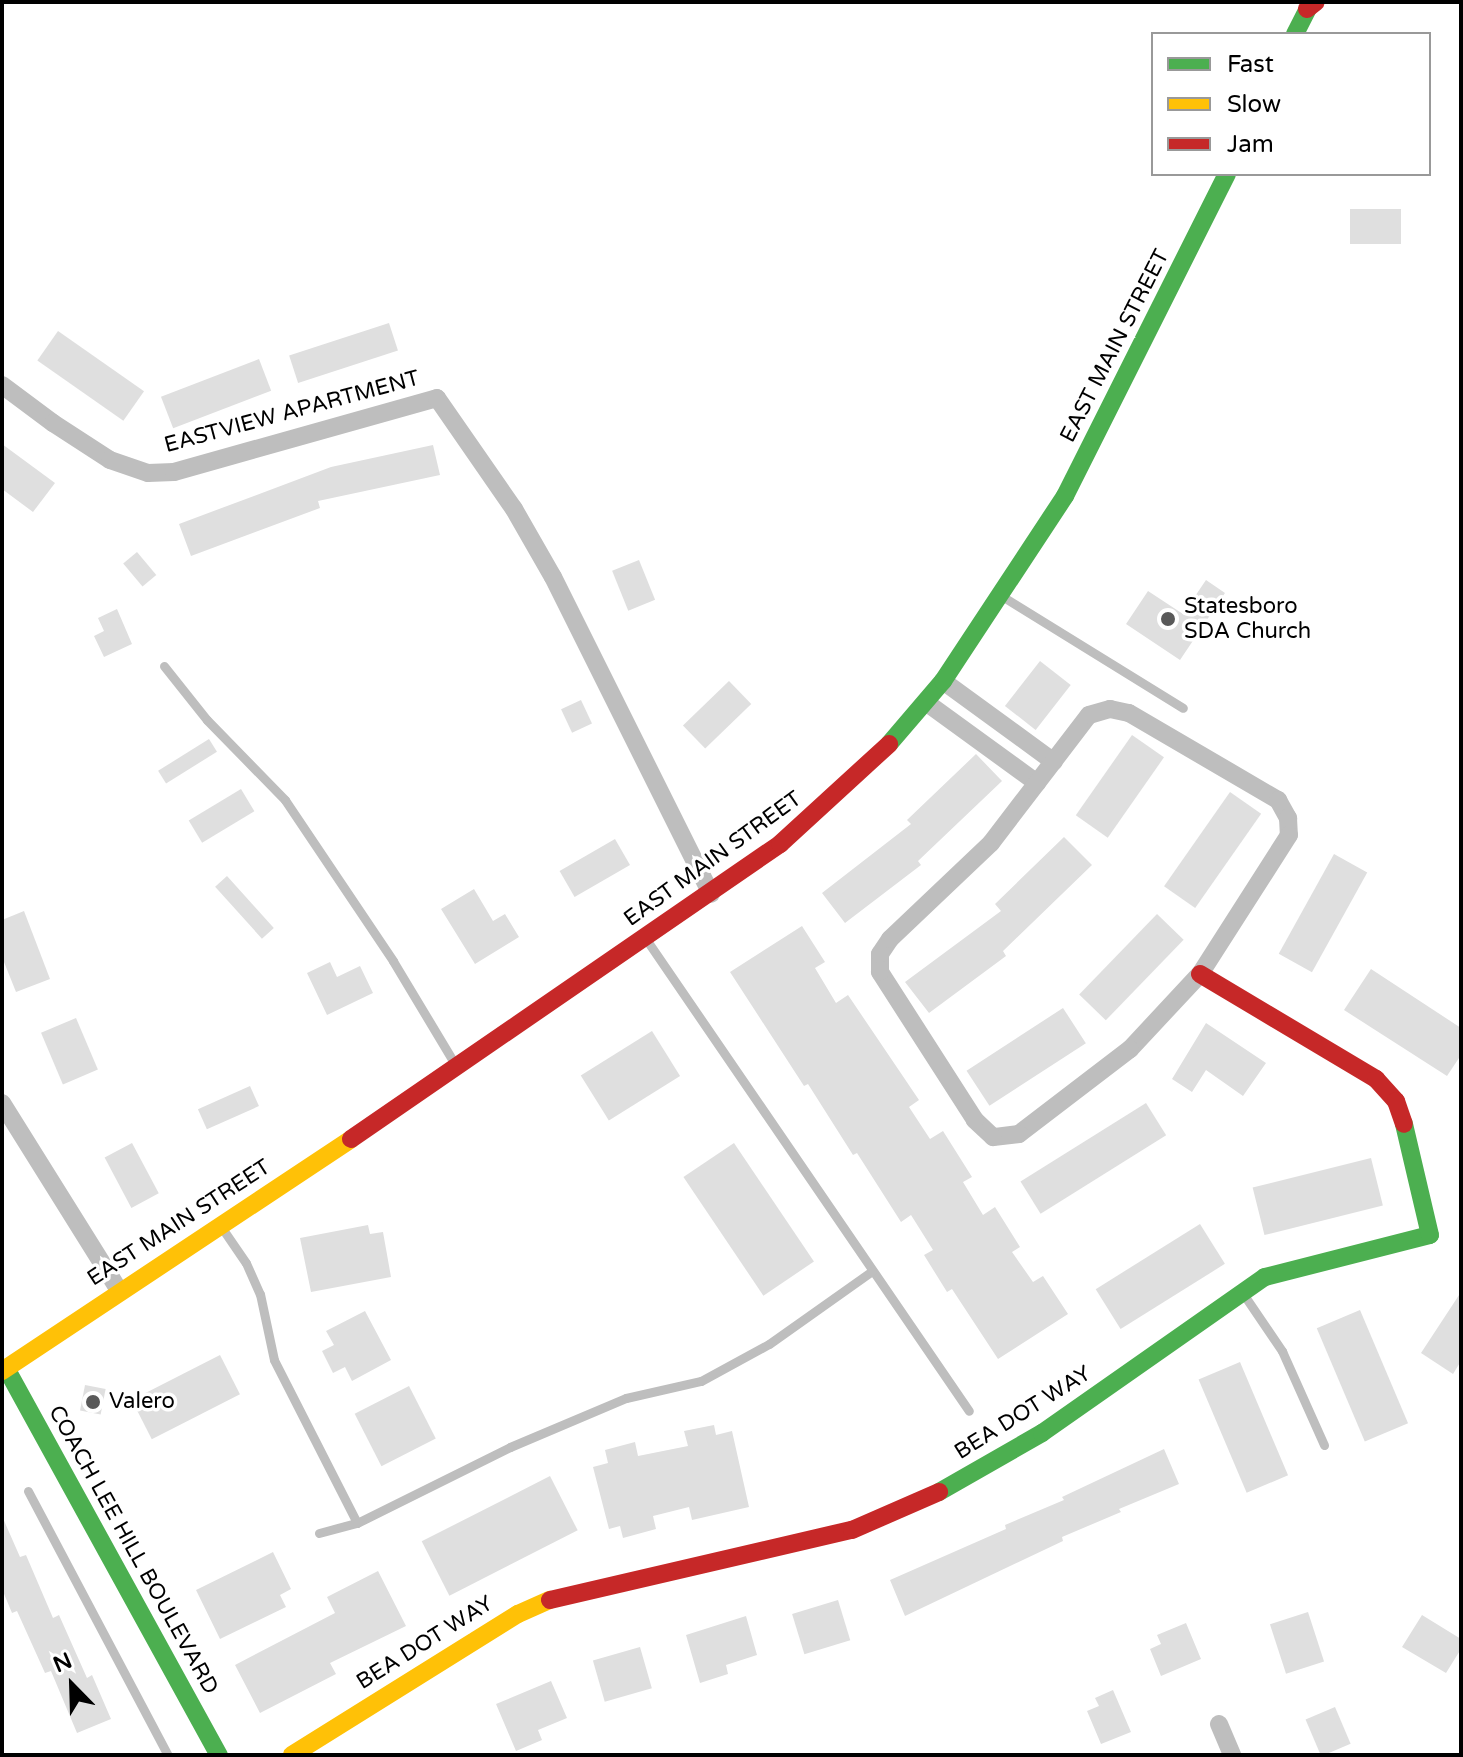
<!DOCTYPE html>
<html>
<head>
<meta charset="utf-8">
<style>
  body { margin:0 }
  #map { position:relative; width:1463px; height:1757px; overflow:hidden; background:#fff; font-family:"Varela Round",sans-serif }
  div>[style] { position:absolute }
  .building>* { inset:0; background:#dfdfdf; transform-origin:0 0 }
  .lane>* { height:9px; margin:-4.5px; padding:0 4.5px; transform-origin:4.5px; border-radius:4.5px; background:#bebebe }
  .street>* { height:18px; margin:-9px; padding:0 9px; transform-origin:9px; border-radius:9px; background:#bebebe }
  .fast>* { height:18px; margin:-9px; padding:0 9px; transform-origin:9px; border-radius:9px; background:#4caf50 }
  .slow>* { height:18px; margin:-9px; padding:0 9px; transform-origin:9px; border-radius:9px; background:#ffc107 }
  .jam>* { height:18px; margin:-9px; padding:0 9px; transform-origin:9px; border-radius:9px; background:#c62828 }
  .dots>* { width:22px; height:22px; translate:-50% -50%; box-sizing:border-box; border:4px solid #fff; border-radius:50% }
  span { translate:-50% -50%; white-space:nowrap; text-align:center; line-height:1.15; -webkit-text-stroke:7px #fff; paint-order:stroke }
  .street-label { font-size:22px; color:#000 }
  .poi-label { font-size:22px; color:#000 }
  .left { translate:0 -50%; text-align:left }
  .frame { position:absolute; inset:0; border:4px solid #000; pointer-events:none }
  .legend { position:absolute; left:1151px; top:32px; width:280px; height:144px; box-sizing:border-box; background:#fff; border:2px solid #999; margin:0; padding:10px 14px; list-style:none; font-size:24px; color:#000 }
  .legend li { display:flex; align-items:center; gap:16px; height:40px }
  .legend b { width:40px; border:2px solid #999 }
  .north { position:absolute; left:32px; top:1645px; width:80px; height:80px; -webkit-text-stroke:6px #fff; paint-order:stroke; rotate:337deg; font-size:22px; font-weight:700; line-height:32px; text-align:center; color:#000 }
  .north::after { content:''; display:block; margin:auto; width:28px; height:36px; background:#000; clip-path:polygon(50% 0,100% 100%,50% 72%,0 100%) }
</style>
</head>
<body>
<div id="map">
  <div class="building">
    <div style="left:1401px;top:209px;width:35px;height:51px;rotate:90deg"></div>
    <div style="left:389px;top:323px;width:29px;height:105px;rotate:72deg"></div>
    <div style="left:58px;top:331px;width:105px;height:36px;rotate:35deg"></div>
    <div style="left:259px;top:359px;width:34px;height:105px;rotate:69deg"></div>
    <div style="clip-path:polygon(2px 444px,55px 483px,33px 512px,2px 489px)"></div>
    <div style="clip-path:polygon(433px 445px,440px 475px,318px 501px,320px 508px,191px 556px,179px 524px,331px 467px)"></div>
    <div style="left:137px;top:552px;width:30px;height:18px;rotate:50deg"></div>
    <div style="left:639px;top:560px;width:43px;height:29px;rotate:68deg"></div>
    <div style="clip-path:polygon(1206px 580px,1225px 593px,1180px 660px,1126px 624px,1148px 591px,1183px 614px)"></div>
    <div style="clip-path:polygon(117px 609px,132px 644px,104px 657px,94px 636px,104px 631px,98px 618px)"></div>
    <div style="left:1040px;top:661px;width:39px;height:57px;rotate:38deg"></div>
    <div style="left:729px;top:681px;width:32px;height:64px;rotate:46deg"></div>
    <div style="left:581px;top:700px;width:26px;height:22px;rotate:65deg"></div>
    <div style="left:1132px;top:735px;width:39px;height:98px;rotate:35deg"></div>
    <div style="left:209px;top:739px;width:15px;height:60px;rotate:58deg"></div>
    <div style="clip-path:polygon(976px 754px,1002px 781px,918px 861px,921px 865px,845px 923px,822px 893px,911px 824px,907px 820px)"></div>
    <div style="left:241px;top:789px;width:26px;height:61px;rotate:59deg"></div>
    <div style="left:1230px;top:792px;width:38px;height:115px;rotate:35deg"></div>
    <div style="clip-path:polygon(1064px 837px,1092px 865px,1003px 951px,1006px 956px,929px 1013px,905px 982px,1001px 911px,995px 904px)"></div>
    <div style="left:615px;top:839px;width:30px;height:64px;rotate:60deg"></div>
    <div style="left:1334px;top:854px;width:38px;height:114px;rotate:29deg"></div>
    <div style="left:227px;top:876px;width:70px;height:16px;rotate:48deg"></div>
    <div style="clip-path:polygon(474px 889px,493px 921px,505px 914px,519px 937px,475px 964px,441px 909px)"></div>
    <div style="clip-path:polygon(24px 911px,50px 979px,16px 992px,2px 957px,2px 920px)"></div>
    <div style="left:1157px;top:914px;width:37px;height:112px;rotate:44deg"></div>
    <div style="clip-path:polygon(802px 926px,825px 962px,815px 968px,836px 1003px,848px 995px,919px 1100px,909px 1107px,930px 1139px,943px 1131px,972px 1177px,963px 1182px,983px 1215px,995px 1207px,1020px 1247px,1012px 1252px,1033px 1282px,1043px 1276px,1068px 1314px,998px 1359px,952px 1289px,947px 1292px,924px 1255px,933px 1250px,911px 1215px,901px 1222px,857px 1153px,853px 1155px,808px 1084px,804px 1086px,730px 972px)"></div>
    <div style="clip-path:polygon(330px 962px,337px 977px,360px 966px,373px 993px,327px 1015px,307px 973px)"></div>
    <div style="clip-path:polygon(1371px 969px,1461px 1028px,1461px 1055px,1447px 1076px,1344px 1010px)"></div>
    <div style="left:1063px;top:1008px;width:42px;height:115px;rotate:57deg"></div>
    <div style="left:76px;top:1018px;width:56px;height:38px;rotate:67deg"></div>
    <div style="clip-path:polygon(1206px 1023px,1266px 1063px,1243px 1096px,1206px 1070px,1192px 1092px,1172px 1079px)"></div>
    <div style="left:652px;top:1031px;width:53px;height:84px;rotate:58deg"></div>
    <div style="left:250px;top:1086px;width:22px;height:57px;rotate:66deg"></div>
    <div style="left:1146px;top:1103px;width:38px;height:148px;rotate:58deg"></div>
    <div style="left:132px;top:1143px;width:57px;height:31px;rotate:62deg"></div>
    <div style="left:734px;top:1143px;width:143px;height:61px;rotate:56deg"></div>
    <div style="left:1371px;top:1158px;width:49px;height:122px;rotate:76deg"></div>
    <div style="left:1200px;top:1224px;width:47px;height:123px;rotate:58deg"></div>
    <div style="clip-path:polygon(368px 1225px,370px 1234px,383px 1232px,391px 1277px,311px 1292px,300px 1238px)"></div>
    <div style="clip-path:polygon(1461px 1292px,1461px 1361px,1453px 1374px,1421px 1353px)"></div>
    <div style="left:1360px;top:1310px;width:123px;height:47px;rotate:67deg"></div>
    <div style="clip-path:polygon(365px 1311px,391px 1360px,352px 1381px,345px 1367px,333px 1373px,322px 1351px,334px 1345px,326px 1331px)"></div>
    <div style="left:220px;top:1355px;width:44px;height:99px;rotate:63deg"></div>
    <div style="left:1240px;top:1362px;width:123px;height:45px;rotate:67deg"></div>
    <div style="left:85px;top:1385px;width:21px;height:26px;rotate:11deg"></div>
    <div style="left:409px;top:1386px;width:59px;height:61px;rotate:63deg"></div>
    <div style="clip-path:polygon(714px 1425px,716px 1435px,732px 1431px,749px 1507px,692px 1520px,689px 1507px,653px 1516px,656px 1529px,623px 1538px,620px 1526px,609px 1529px,593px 1467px,608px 1463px,605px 1450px,635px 1442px,638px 1456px,688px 1446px,684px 1431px)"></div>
    <div style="clip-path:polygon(1164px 1449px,1179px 1484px,1119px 1509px,1121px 1512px,1062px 1537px,1063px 1541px,905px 1616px,890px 1580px,1006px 1529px,1005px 1525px,1064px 1500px,1062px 1497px)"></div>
    <div style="left:550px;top:1476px;width:61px;height:144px;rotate:63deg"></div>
    <div style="clip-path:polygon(2px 1516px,20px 1557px,26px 1555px,53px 1618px,59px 1615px,87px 1678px,92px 1675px,111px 1719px,77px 1733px,51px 1671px,45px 1673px,17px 1611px,12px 1613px,2px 1589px)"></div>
    <div style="clip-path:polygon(273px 1552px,291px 1589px,280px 1595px,286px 1607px,220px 1639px,196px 1590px)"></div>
    <div style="clip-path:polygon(378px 1571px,406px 1626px,330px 1663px,336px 1674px,260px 1713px,235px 1665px,335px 1613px,327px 1597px)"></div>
    <div style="left:838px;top:1600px;width:42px;height:48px;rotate:73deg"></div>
    <div style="left:1308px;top:1612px;width:52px;height:40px;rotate:72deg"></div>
    <div style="clip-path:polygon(1422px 1615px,1461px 1639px,1461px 1649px,1446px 1673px,1402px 1647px)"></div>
    <div style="clip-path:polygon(746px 1616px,757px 1655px,726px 1665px,728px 1674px,700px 1683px,686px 1635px)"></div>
    <div style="clip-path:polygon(1186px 1623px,1201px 1659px,1161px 1676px,1150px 1649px,1161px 1644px,1157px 1635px)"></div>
    <div style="left:640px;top:1647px;width:43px;height:49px;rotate:74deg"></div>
    <div style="clip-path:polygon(551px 1681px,567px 1718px,538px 1730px,542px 1740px,516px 1751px,496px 1704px)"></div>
    <div style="clip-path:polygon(1113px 1690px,1131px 1732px,1101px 1744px,1087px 1711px,1099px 1706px,1095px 1698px)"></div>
    <div style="left:1335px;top:1707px;width:40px;height:32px;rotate:67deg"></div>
  </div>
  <div class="lane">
    <div style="left:1005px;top:598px;width:209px;rotate:31.7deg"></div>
    <div style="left:164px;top:666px;width:69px;rotate:51.5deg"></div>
    <div style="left:207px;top:720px;width:112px;rotate:45.7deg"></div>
    <div style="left:285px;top:800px;width:194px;rotate:56.1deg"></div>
    <div style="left:393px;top:961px;width:122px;rotate:59deg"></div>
    <div style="left:648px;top:942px;width:568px;rotate:55.61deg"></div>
    <div style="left:222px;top:1228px;width:42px;rotate:55.6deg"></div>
    <div style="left:246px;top:1263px;width:34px;rotate:66deg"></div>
    <div style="left:260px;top:1294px;width:67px;rotate:78deg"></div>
    <div style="left:274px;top:1360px;width:183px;rotate:63deg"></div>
    <div style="left:1244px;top:1295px;width:68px;rotate:55.8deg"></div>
    <div style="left:1282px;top:1351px;width:103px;rotate:65.9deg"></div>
    <div style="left:28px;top:1491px;width:299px;rotate:62.1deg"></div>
    <div style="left:319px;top:1533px;width:39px;rotate:-15deg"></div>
    <div style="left:357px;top:1523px;width:171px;rotate:-26.4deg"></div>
    <div style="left:510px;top:1447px;width:126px;rotate:-22.9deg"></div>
    <div style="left:626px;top:1398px;width:77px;rotate:-12.8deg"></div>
    <div style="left:701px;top:1381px;width:77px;rotate:-28.6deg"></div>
    <div style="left:769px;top:1344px;width:126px;rotate:-35.3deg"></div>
  </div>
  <div class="street">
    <div style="left:2px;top:385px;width:64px;rotate:36.7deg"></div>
    <div style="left:53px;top:423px;width:68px;rotate:33deg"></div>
    <div style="left:110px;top:460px;width:40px;rotate:18.9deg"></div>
    <div style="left:148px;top:473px;width:26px;rotate:-2deg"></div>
    <div style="left:174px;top:472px;width:273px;rotate:-15.7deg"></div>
    <div style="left:437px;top:398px;width:135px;rotate:55.3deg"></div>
    <div style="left:514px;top:509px;width:78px;rotate:60.2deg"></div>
    <div style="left:553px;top:577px;width:354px;rotate:63.5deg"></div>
    <div style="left:943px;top:681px;width:137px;rotate:36.1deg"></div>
    <div style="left:927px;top:703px;width:136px;rotate:36deg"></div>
    <div style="left:1110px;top:709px;width:19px;rotate:12deg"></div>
    <div style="left:1129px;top:713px;width:173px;rotate:30.3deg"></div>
    <div style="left:1278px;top:800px;width:21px;rotate:61deg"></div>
    <div style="left:1288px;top:818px;width:17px;rotate:87deg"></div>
    <div style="left:1289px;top:835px;width:165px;rotate:122.6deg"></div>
    <div style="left:1200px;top:974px;width:103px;rotate:133deg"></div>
    <div style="left:1130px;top:1049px;width:140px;rotate:142.6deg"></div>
    <div style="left:1019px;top:1134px;width:26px;rotate:173deg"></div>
    <div style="left:993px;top:1137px;width:25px;rotate:-137deg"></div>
    <div style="left:975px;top:1120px;width:176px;rotate:-122.7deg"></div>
    <div style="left:880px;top:972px;width:18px;rotate:-90deg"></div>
    <div style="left:880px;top:954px;width:18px;rotate:-56deg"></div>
    <div style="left:890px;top:939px;width:139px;rotate:-43.5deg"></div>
    <div style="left:991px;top:843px;width:161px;rotate:-52.6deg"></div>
    <div style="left:1089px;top:715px;width:22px;rotate:-16deg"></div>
    <div style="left:2px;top:1103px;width:221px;rotate:58deg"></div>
    <div style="left:1219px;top:1724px;width:34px;rotate:67deg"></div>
  </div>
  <div class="fast">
    <div style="left:1295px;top:34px;width:36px;rotate:-63deg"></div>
    <div style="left:889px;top:744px;width:83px;rotate:-49.4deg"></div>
    <div style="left:943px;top:681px;width:222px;rotate:-56.6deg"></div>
    <div style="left:1065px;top:496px;width:360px;rotate:-63.3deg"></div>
    <div style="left:6px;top:1368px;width:442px;rotate:61.2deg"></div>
    <div style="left:939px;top:1492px;width:119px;rotate:-29.8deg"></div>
    <div style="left:1042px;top:1433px;width:272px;rotate:-35deg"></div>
    <div style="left:1265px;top:1277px;width:170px;rotate:-14.3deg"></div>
    <div style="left:1430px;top:1235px;width:114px;rotate:-103.2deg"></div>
  </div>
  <div class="slow">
    <div style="left:2px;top:1371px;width:419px;rotate:-33.6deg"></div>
    <div style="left:292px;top:1755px;width:266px;rotate:-32deg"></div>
    <div style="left:518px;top:1614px;width:35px;rotate:-24deg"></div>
  </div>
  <div class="jam">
    <div style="left:1307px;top:9px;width:11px;rotate:-38deg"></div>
    <div style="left:1200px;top:974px;width:205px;rotate:30.8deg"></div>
    <div style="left:1376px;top:1079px;width:30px;rotate:48deg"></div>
    <div style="left:1396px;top:1101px;width:24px;rotate:71deg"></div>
    <div style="left:351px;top:1139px;width:521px;rotate:-34.51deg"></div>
    <div style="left:780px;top:844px;width:148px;rotate:-42.5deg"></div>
    <div style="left:550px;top:1600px;width:310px;rotate:-13.1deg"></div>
    <div style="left:852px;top:1530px;width:95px;rotate:-23.6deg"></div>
  </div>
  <div class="dots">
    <div style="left:1168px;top:619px;background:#595959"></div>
    <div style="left:93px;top:1402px;background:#595959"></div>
  </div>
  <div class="street-label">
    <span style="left:1115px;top:346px;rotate:-63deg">EAST MAIN STREET</span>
    <span style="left:292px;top:412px;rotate:-15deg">EASTVIEW APARTMENT</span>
    <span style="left:713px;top:859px;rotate:-36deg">EAST MAIN STREET</span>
    <span style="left:179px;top:1223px;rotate:-33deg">EAST MAIN STREET</span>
    <span style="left:1023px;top:1413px;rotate:-32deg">BEA DOT WAY</span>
    <span style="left:133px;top:1550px;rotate:61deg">COACH LEE HILL BOULEVARD</span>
    <span style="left:425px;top:1643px;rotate:-32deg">BEA DOT WAY</span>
  </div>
  <div class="poi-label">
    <span class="left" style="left:1184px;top:619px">Statesboro<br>SDA Church</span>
    <span class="left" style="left:109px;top:1402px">Valero</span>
  </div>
  <div class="frame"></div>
  <ul class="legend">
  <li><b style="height:10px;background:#4caf50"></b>Fast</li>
  <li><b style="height:10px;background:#ffc107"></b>Slow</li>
  <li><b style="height:10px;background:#c62828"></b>Jam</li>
  </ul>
  <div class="north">N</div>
</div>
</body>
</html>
